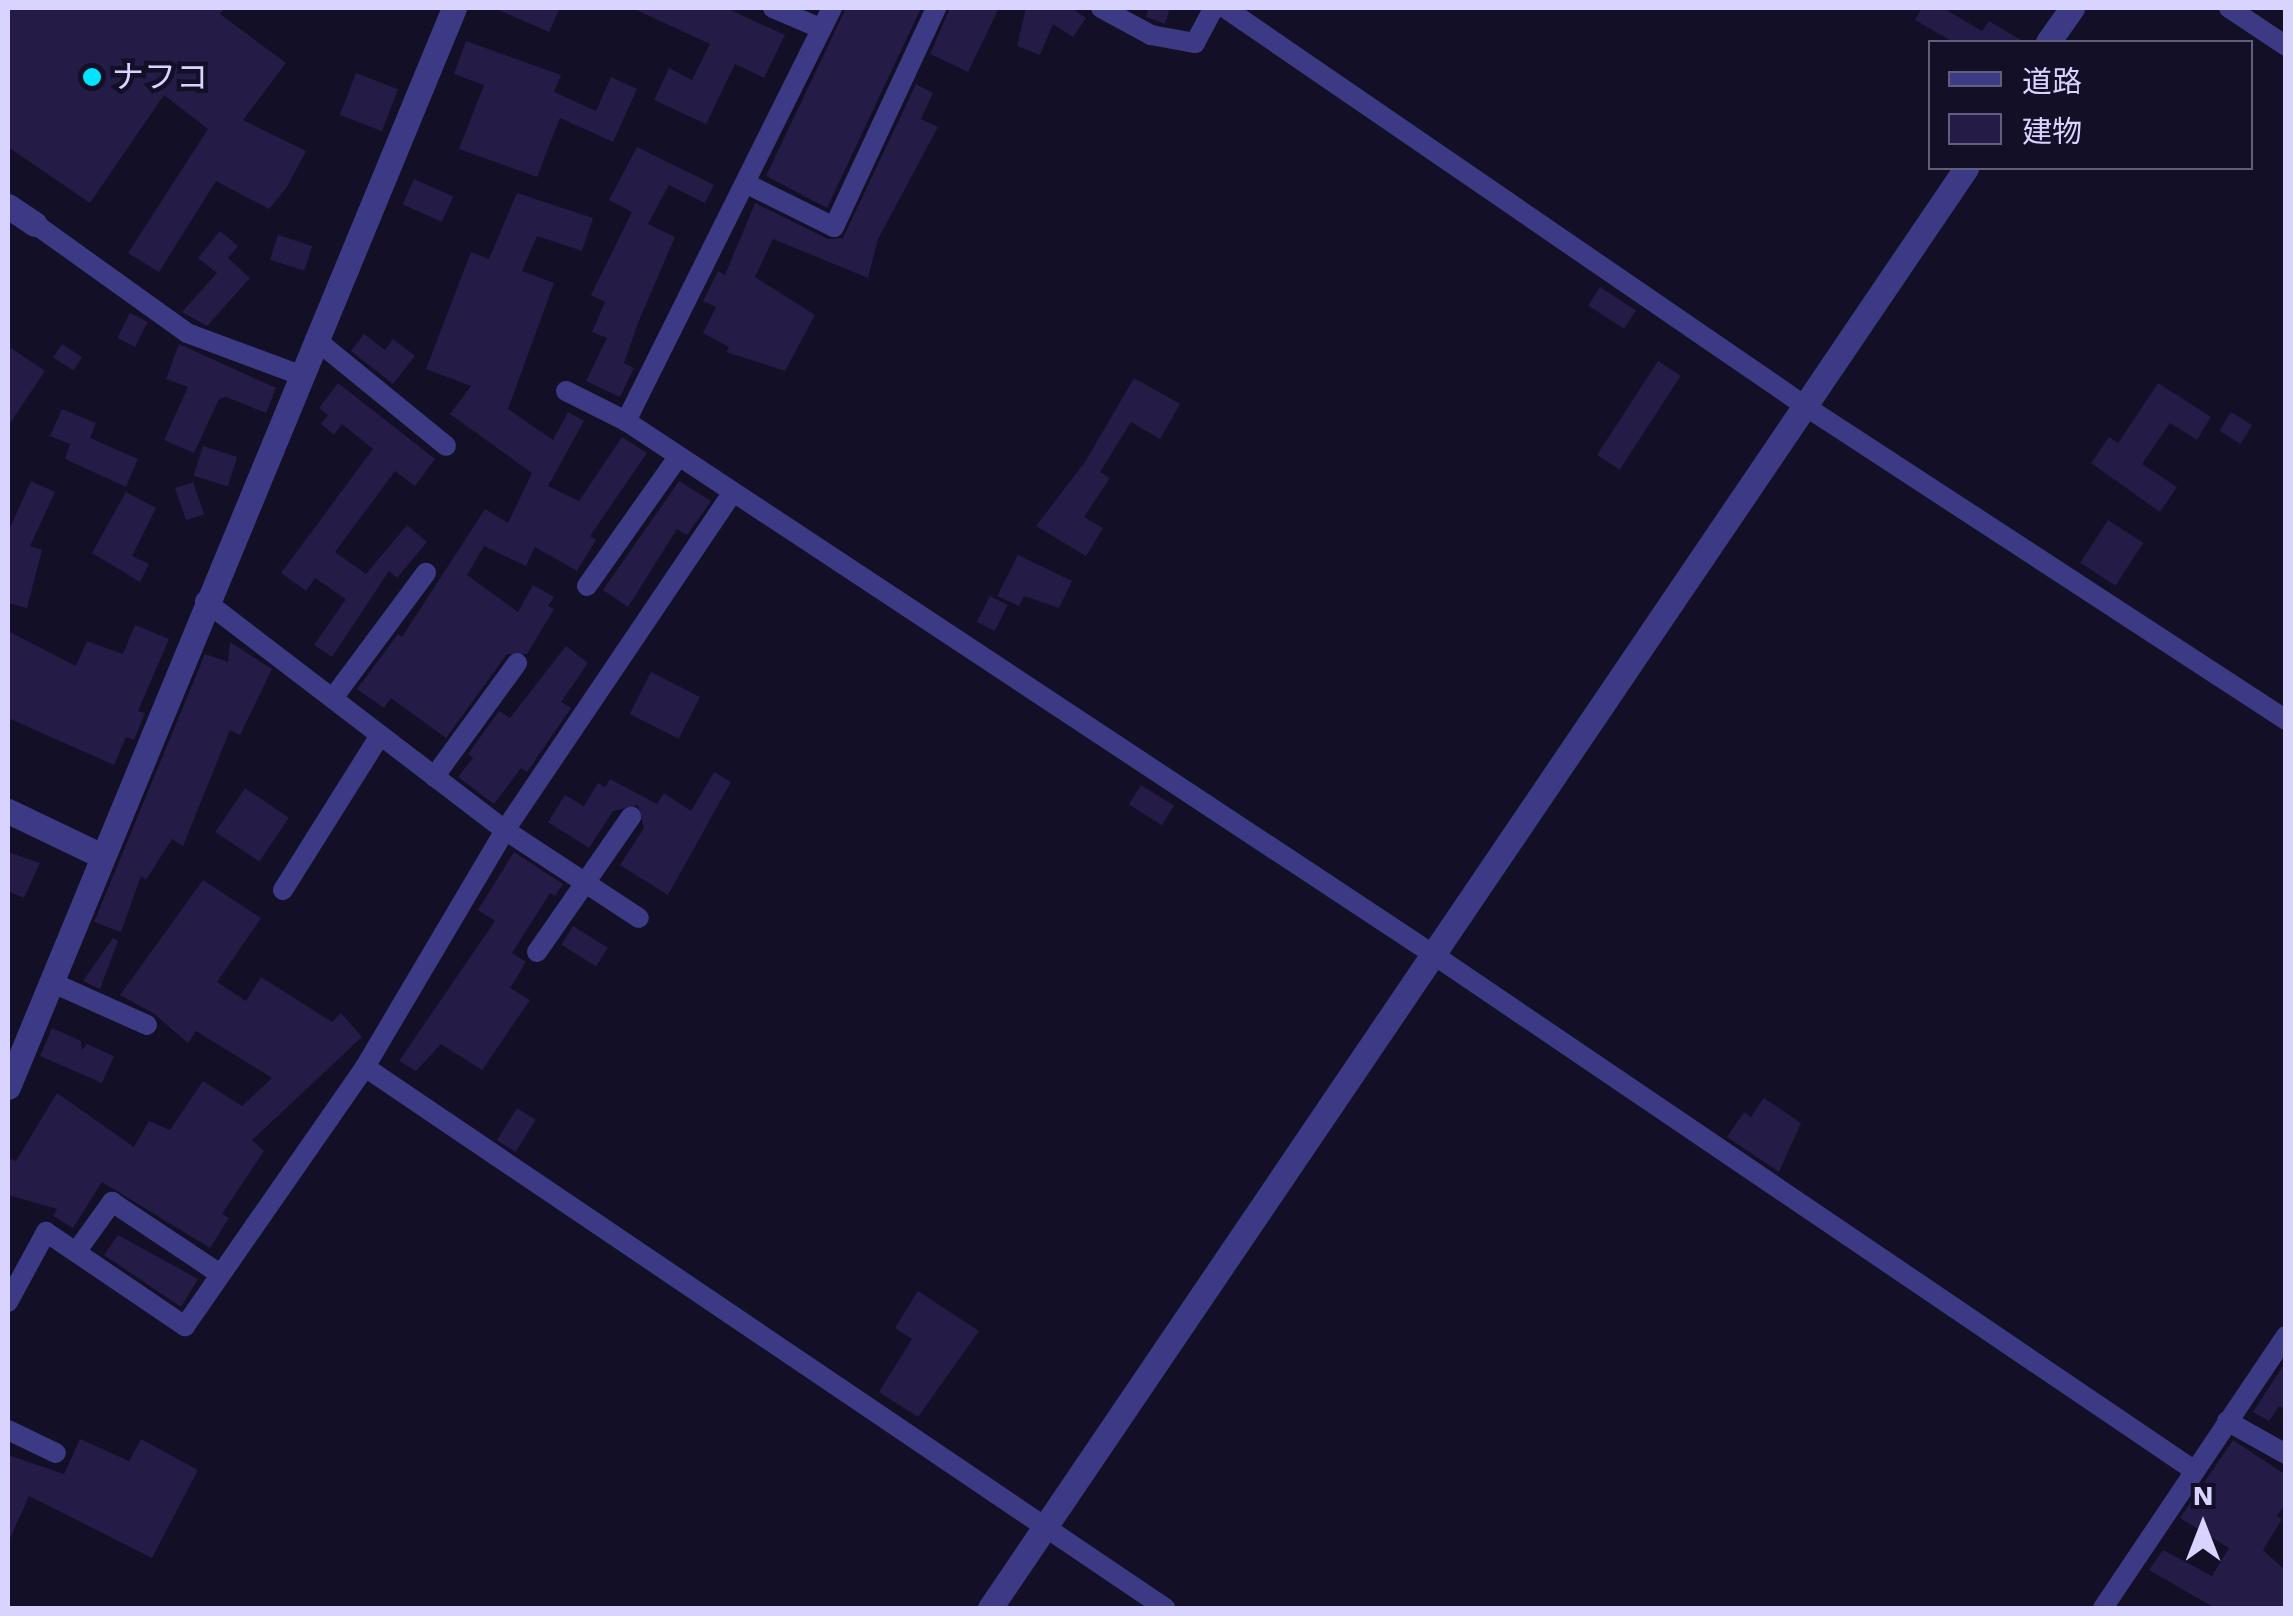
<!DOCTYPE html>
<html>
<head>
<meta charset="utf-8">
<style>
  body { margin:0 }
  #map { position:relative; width:2293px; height:1616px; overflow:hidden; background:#130f26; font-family:"Work Sans","Noto Sans JP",sans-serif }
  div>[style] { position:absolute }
  .building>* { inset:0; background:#241b47; transform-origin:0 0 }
  .minor>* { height:20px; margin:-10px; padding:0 10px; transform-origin:10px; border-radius:10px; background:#3d3a85 }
  .tertiary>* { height:25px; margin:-12.5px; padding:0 12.5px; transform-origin:12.5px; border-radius:12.5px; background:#3d3a85 }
  .dots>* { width:28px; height:28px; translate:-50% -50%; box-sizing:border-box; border:5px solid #130f26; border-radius:50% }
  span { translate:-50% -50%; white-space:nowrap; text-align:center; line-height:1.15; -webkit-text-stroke:9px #130f26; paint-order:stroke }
  .poi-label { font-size:32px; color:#d9d4ff }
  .left { translate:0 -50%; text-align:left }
  .frame { position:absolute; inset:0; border:10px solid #d9d4ff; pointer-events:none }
  .legend { position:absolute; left:1928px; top:40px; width:325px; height:130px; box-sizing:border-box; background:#130f26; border:2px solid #625e7d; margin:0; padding:12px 18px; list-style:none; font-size:30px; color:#d9d4ff }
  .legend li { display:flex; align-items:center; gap:20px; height:50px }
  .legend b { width:50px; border:2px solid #625e7d }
  .north { position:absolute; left:2153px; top:1476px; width:100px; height:100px; -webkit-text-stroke:8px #130f26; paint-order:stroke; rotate:0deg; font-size:28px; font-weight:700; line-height:40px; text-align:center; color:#d9d4ff }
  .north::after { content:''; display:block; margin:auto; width:35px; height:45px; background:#d9d4ff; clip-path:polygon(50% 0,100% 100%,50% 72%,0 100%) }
</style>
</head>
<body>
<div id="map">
  <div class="building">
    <div style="clip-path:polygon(8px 8px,225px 8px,220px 14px,286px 63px,243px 120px,306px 151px,287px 187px,269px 209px,216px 181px,159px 272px,128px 253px,208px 129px,164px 95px,90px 203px,8px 147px)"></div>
    <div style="clip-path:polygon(494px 8px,560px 8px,549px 32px)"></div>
    <div style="clip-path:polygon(632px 8px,726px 8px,785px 35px,764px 78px,735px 64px,706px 124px,654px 100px,669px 68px,692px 80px,710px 44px)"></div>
    <div style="clip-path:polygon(846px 8px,921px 8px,827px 208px,766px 176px)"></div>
    <div style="clip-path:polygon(950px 8px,999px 8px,968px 72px,930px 54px)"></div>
    <div style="clip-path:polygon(1026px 8px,1071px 8px,1086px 18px,1073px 37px,1053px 24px,1040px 55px,1017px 46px)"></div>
    <div style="clip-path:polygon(1149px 8px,1170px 8px,1165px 24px,1146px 17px)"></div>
    <div style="clip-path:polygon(1922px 8px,1943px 8px,1982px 31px,1989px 21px,2024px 42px,1953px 42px,1915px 20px)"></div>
    <div style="clip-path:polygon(466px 41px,561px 75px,554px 92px,596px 111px,611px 77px,637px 89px,613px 142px,560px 118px,537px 177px,459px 149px,484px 85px,454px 74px)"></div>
    <div style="left:356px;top:73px;width:45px;height:45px;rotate:21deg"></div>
    <div style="clip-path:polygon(916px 84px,933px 93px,921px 119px,938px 127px,878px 239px,868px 278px,773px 239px,755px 277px,815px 315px,785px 371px,726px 352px,729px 347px,703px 333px,716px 307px,703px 301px,718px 271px,725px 275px,755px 203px,828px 239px,843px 238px)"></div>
    <div style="clip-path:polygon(637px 147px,714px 185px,705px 203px,669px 185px,648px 224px,675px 237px,638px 323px,624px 363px,634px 368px,620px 397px,586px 381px,607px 338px,592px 332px,605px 302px,591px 295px,632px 212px,609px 200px)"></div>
    <div style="left:414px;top:179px;width:43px;height:28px;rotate:24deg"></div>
    <div style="clip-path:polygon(517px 193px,593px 218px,582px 251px,537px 236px,522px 271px,554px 283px,508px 409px,553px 440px,568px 412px,584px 421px,548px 486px,579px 501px,622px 437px,647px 453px,590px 536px,596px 540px,577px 571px,535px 547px,526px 566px,484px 546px,467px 575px,518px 612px,533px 585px,554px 597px,548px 606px,554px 609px,527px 654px,507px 654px,446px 738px,391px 698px,384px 708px,357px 689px,398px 634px,402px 637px,485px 509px,508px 523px,532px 473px,450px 414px,471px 386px,426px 369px,471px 252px,489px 259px)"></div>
    <div style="clip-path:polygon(220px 231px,238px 246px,228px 258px,250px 278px,207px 326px,182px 312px,217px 273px,198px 258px)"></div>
    <div style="left:278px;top:235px;width:36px;height:26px;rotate:18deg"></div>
    <div style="left:1600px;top:287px;width:43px;height:22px;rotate:33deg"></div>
    <div style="left:130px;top:313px;width:20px;height:28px;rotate:27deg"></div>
    <div style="clip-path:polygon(364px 334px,385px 350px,393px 339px,415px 356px,393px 384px,351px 351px)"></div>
    <div style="left:62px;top:344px;width:24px;height:16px;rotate:33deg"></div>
    <div style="clip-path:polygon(179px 344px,276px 388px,266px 413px,226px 397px,219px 399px,194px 453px,164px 440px,188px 387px,166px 379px)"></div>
    <div style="clip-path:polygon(8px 346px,45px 371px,8px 426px)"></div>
    <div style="left:1658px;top:361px;width:27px;height:112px;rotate:33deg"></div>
    <div style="clip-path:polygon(1134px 378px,1180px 404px,1160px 439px,1131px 422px,1100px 472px,1110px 478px,1084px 517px,1103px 528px,1086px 556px,1036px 526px,1085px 462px)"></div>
    <div style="clip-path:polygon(338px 383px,435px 459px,415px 486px,395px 471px,335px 552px,366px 574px,407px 525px,427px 542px,397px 578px,389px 571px,332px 657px,314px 645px,346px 599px,315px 578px,306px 591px,281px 573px,373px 449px,342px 424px,334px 435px,321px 424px,328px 415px,319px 408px)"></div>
    <div style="clip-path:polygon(2158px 383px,2211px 417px,2197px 440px,2170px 423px,2142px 464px,2177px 487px,2160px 512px,2091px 463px,2109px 437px,2118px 443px)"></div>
    <div style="clip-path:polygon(62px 409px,96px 423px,90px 438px,138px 459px,126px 487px,65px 459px,70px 444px,50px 436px)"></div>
    <div style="left:2231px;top:412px;width:25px;height:22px;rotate:32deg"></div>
    <div style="left:203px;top:446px;width:36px;height:31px;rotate:18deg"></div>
    <div style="clip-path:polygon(31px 481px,55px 492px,30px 546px,42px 550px,27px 608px,8px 603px,8px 532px)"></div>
    <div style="clip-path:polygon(679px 481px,711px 501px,687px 535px,677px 529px,628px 607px,603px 590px)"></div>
    <div style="left:193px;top:482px;width:34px;height:19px;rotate:71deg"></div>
    <div style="clip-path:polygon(126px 492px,156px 508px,132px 556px,149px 564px,140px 582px,92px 553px)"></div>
    <div style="left:2108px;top:520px;width:42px;height:51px;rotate:33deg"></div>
    <div style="clip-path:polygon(1018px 555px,1072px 581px,1059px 608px,1024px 596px,1019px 606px,997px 596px)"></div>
    <div style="left:990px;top:596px;width:20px;height:29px;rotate:27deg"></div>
    <div style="clip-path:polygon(135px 625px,169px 639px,138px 711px,145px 713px,134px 740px,126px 737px,114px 765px,8px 718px,8px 631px,76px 666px,87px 641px,123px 654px)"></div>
    <div style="clip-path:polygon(230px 642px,272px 669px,240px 735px,230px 730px,183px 846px,172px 839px,146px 880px,141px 876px,121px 932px,94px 922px,205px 654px,228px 662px)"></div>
    <div style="clip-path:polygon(566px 646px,588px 663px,561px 702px,571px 708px,527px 772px,521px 768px,494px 804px,458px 777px,473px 758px,468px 754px,499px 711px,510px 718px)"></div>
    <div style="left:651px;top:672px;width:55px;height:47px;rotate:27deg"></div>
    <div style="clip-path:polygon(714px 772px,731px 782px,668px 895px,620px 865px,644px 828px,638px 805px,613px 811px,589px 848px,548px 822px,565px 795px,584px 806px,598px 783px,605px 787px,610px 779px,657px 804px,664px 793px,691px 811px)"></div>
    <div style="left:1141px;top:785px;width:39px;height:23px;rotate:32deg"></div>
    <div style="left:245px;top:788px;width:53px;height:53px;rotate:34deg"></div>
    <div style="clip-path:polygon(8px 852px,40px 863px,24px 898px,8px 891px)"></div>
    <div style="clip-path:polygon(514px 852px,563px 884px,555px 896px,550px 893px,512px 953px,526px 962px,510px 988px,530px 1000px,482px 1070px,441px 1044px,416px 1071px,399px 1061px,495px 921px,478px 910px)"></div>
    <div style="clip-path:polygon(203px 880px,261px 918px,217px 982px,246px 1001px,261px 977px,332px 1022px,341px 1013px,362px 1037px,252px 1140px,264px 1151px,222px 1214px,229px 1218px,210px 1248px,102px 1182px,73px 1228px,53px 1216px,57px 1209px,8px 1195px,8px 1158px,16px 1161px,57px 1093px,134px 1147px,149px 1121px,170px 1130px,203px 1081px,242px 1106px,272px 1078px,196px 1031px,188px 1043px,153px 1013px,120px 995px)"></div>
    <div style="left:573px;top:926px;width:41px;height:22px;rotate:32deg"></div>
    <div style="clip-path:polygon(113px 938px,118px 941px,100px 989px,83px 981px)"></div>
    <div style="clip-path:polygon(52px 1028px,81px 1041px,82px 1050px,87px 1044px,114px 1056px,102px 1083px,40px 1056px)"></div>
    <div style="clip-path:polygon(1764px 1098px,1801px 1123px,1779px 1172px,1727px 1137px,1744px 1112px,1751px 1117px)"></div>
    <div style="left:517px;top:1108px;width:22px;height:38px;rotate:32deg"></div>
    <div style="clip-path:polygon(118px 1235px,198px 1279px,181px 1307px,104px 1255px)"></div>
    <div style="clip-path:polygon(918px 1291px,979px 1331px,918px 1417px,879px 1392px,912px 1339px,895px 1328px)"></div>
    <div style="clip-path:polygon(2286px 1361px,2286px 1410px,2279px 1406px,2269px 1421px,2253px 1412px)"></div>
    <div style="clip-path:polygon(80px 1439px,129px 1461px,141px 1439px,198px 1470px,152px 1558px,29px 1496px,8px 1543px,8px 1455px,64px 1474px)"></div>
    <div style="clip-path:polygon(2233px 1440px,2286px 1475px,2286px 1502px,2277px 1516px,2282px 1519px,2263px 1550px,2286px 1571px,2286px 1608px,2215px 1608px,2149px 1570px,2163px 1550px,2212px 1576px,2229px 1548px,2180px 1518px)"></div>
  </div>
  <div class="minor">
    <div style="left:773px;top:8px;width:51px;rotate:23.1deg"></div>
    <div style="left:832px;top:8px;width:462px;rotate:116.5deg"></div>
    <div style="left:626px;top:421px;width:969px;rotate:33.46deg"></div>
    <div style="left:1434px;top:955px;width:919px;rotate:34.14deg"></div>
    <div style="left:1101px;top:8px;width:57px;rotate:28.4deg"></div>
    <div style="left:1151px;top:35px;width:45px;rotate:10.3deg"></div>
    <div style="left:1195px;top:43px;width:40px;rotate:-62deg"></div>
    <div style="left:1225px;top:8px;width:707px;rotate:34.45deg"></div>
    <div style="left:1808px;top:408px;width:571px;rotate:33.13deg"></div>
    <div style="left:2229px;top:8px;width:69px;rotate:33.7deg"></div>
    <div style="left:747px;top:184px;width:97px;rotate:26.3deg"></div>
    <div style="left:834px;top:227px;width:242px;rotate:-65deg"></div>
    <div style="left:35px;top:224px;width:187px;rotate:35.6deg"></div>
    <div style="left:187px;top:333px;width:121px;rotate:20.4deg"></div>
    <div style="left:315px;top:339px;width:169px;rotate:39.2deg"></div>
    <div style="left:566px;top:391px;width:67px;rotate:26.6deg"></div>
    <div style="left:587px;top:586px;width:158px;rotate:-54.8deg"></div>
    <div style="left:205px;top:601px;width:377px;rotate:37.4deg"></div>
    <div style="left:505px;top:830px;width:160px;rotate:33.3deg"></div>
    <div style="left:333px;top:698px;width:156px;rotate:-53.4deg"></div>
    <div style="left:434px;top:777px;width:141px;rotate:-53.9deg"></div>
    <div style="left:283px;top:890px;width:181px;rotate:-57.9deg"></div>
    <div style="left:537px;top:952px;width:165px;rotate:-55.2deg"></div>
    <div style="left:51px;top:982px;width:105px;rotate:24.1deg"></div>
    <div style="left:365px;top:1067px;width:966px;rotate:34.07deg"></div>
    <div style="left:76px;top:1252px;width:62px;rotate:-54.2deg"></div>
    <div style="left:112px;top:1202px;width:130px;rotate:33.7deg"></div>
    <div style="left:8px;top:1302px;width:80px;rotate:-61.5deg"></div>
    <div style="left:46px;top:1232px;width:168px;rotate:34.1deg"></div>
    <div style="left:185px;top:1326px;width:315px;rotate:-55.2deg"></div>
    <div style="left:365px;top:1067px;width:275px;rotate:-59.4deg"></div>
    <div style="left:505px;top:830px;width:405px;rotate:-56deg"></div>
    <div style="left:2227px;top:1421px;width:68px;rotate:29.2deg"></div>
    <div style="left:8px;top:1430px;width:53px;rotate:25.6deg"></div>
    <div style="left:2103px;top:1608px;width:328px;rotate:-56.1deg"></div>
  </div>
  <div class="tertiary">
    <div style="left:2048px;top:42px;width:42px;rotate:-54.8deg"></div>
    <div style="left:8px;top:206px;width:32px;rotate:34deg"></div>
    <div style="left:8px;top:811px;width:102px;rotate:25.6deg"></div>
    <div style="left:8px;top:1087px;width:1168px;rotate:-67.54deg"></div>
    <div style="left:990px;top:1608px;width:1740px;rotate:-55.87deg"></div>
  </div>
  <div class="dots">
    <div style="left:92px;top:77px;background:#00e5ff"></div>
  </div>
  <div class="poi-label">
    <span class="left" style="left:112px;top:77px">ナフコ</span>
  </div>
  <div class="frame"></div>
  <ul class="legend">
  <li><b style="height:12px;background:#3d3a85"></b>道路</li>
  <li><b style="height:28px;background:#241b47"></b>建物</li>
  </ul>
  <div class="north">N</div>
</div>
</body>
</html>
